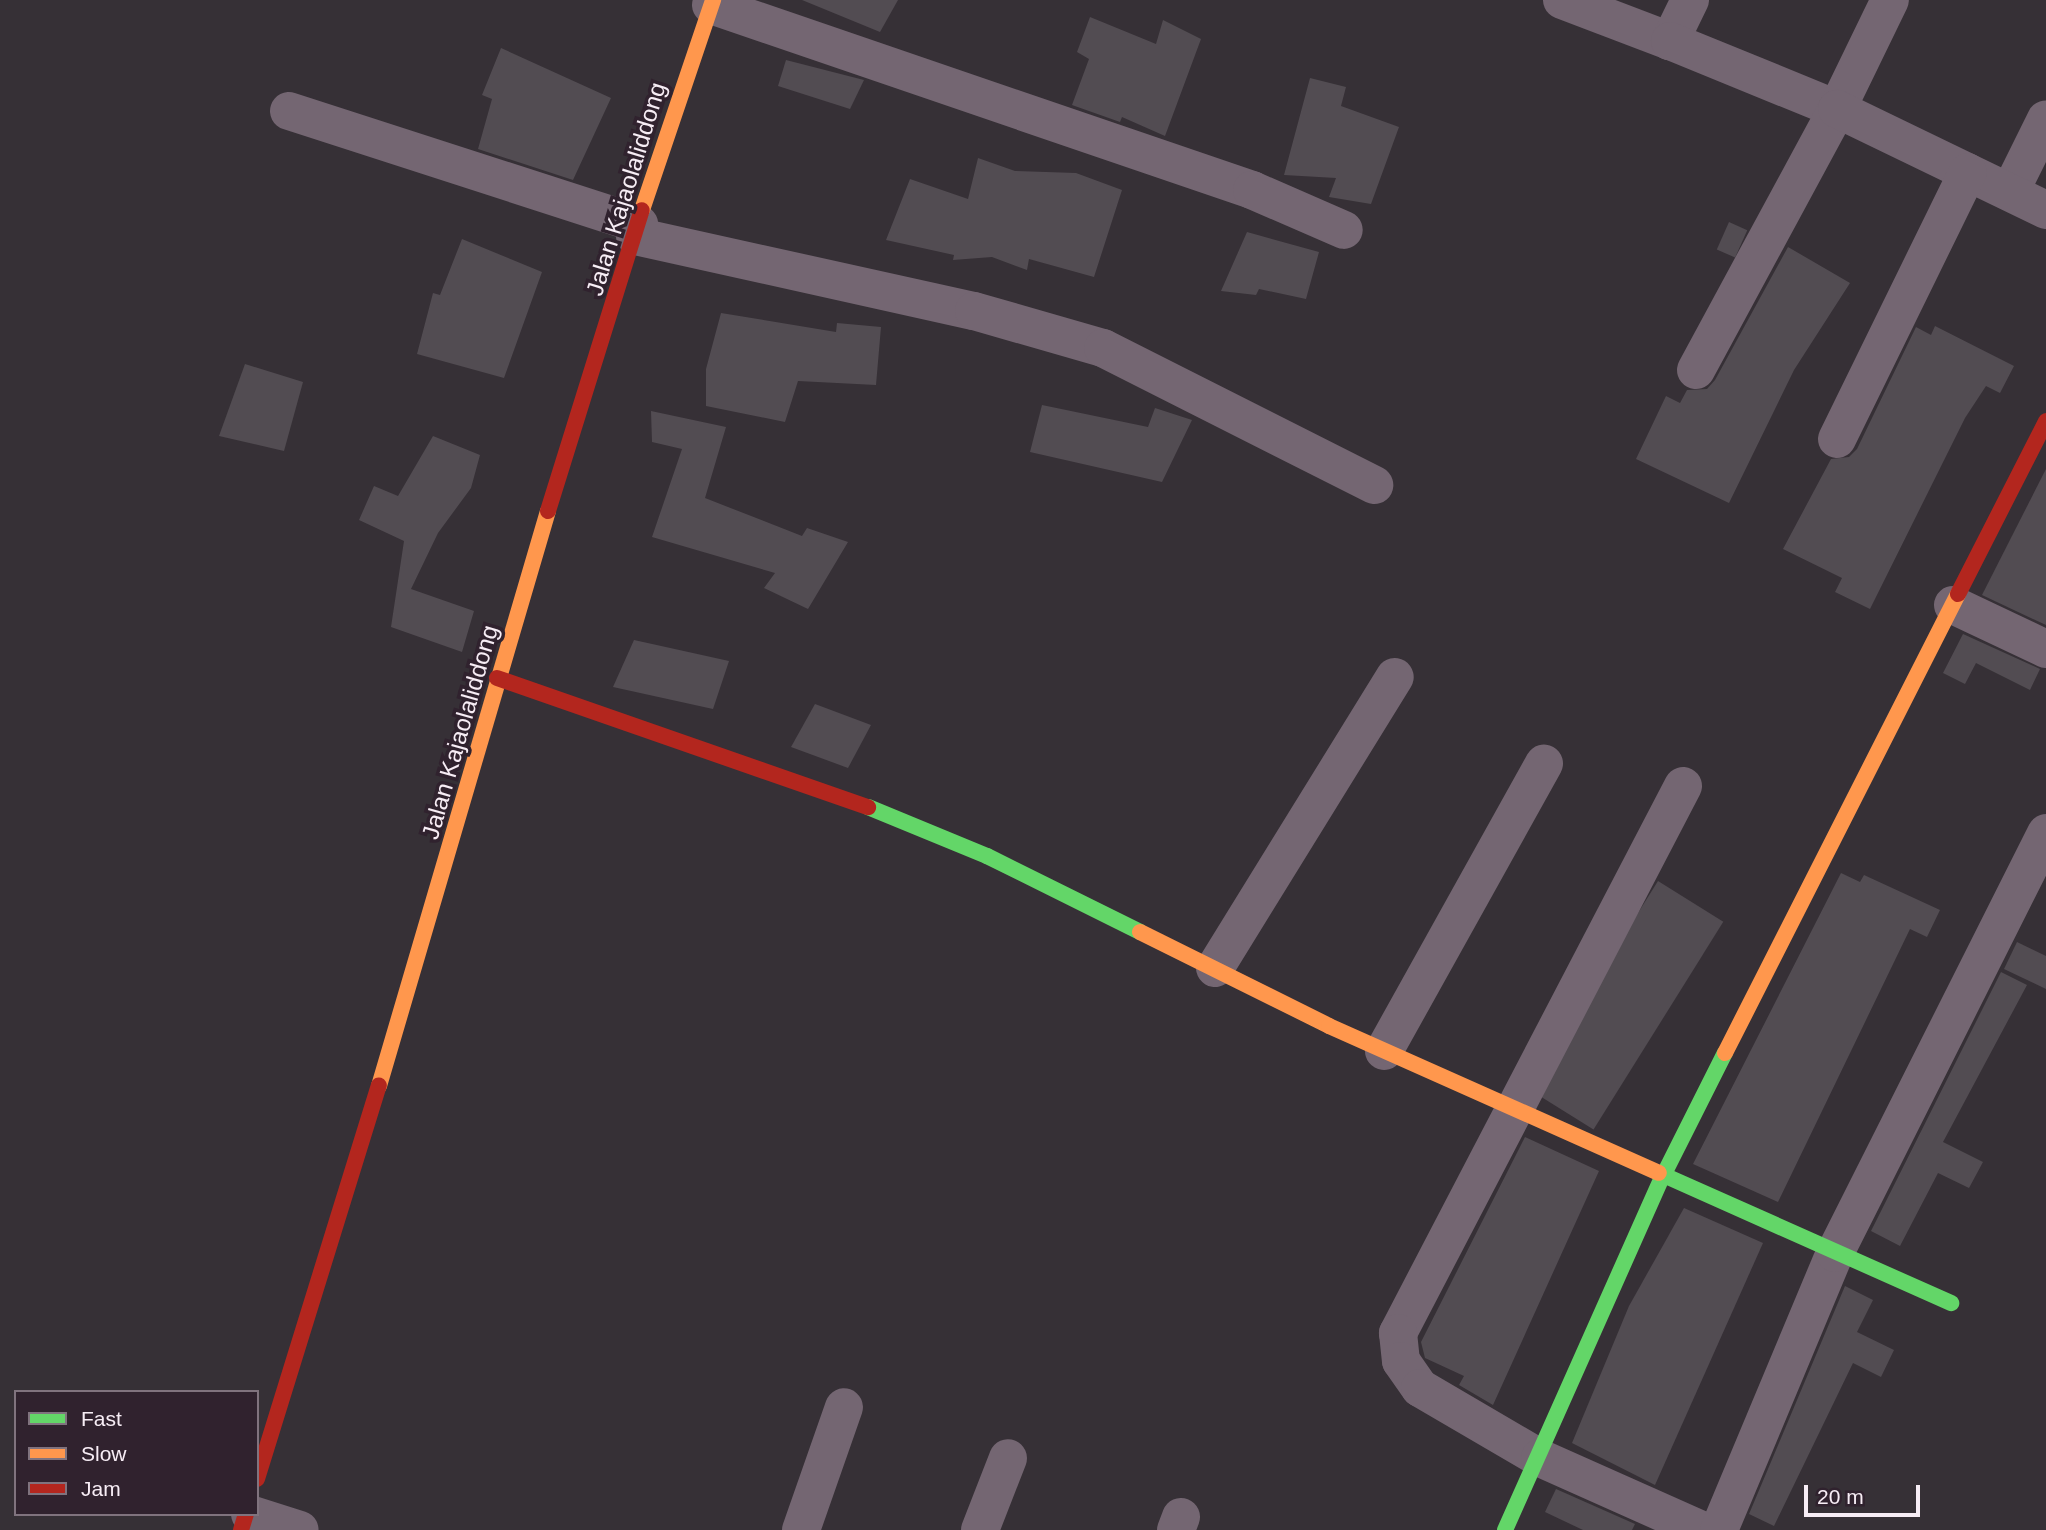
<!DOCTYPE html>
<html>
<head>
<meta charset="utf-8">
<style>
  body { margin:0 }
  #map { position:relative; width:2046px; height:1530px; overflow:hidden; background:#363036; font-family:Arial,sans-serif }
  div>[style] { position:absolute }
  .building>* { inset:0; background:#524c52; transform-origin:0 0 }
  .street>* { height:38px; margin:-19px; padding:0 19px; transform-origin:19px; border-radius:19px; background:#746672 }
  .fast>* { height:16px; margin:-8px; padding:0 8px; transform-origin:8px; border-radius:8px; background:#63d668 }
  .slow>* { height:16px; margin:-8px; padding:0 8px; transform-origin:8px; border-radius:8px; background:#ff974d }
  .jam>* { height:16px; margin:-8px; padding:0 8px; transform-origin:8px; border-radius:8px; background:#b3261e }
  span { translate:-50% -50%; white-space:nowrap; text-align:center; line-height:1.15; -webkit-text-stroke:7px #30222e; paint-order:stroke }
  .street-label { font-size:24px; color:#f7edf5 }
  .legend { position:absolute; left:14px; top:1390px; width:245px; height:126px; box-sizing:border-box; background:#30222e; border:2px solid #80737e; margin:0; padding:9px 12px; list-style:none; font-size:21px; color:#f7edf5 }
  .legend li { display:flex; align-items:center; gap:14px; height:35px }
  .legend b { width:35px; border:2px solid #80737e }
  .scale { position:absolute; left:1804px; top:1485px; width:116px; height:32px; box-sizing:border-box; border:4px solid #f7edf5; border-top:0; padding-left:9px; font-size:21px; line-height:24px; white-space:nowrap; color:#f7edf5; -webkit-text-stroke:5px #30222e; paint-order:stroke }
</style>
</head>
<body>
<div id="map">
  <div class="building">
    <div style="clip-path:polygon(802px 0,898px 0,880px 32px)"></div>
    <div style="clip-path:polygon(1090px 17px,1156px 44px,1163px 20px,1201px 39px,1165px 136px,1122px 117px,1120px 122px,1072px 105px,1089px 59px,1077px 52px)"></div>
    <div style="clip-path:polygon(501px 48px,611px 98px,573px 180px,478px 149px,492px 99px,482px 95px)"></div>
    <div style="clip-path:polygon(786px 60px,864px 80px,850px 109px,778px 86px)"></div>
    <div style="clip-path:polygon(1310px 78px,1346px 87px,1341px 106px,1399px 127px,1371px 204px,1329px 197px,1336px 178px,1284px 175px)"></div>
    <div style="clip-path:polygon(978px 158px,1015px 171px,1076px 173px,1122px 190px,1094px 277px,1029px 259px,1027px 270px,992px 257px,953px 260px,954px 255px,886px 240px,910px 179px,968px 199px)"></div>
    <div style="left:1729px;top:222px;width:20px;height:30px;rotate:24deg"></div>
    <div style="clip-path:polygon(1247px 232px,1319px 252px,1306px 299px,1259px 289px,1256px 295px,1221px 291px)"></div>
    <div style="clip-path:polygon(462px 239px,542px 272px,504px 378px,417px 354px,433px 293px,440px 295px)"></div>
    <div style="clip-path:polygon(1788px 247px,1850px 283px,1794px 370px,1729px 503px,1636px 459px,1666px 396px,1680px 403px,1687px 390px,1707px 389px,1715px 380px)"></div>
    <div style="clip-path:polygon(721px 313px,836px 332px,837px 323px,881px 327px,876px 385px,798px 381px,785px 422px,706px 406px,706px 369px)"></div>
    <div style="clip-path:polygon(1935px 326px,2014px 366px,2000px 393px,1986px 386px,1965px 418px,1870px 609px,1835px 592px,1842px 578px,1783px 549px,1831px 459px,1849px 457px,1857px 449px,1916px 327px,1931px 335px)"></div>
    <div style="clip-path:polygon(245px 364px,303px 382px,284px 451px,219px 436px)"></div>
    <div style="clip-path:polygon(1042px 405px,1148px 427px,1155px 408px,1192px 420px,1162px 482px,1030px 452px)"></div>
    <div style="clip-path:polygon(651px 411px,726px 427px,705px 498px,802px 536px,807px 528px,848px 542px,808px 609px,764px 588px,775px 573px,652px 537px,682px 449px,652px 442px)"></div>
    <div style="clip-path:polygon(433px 436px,480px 455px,471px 488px,438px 533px,411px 589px,474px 611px,462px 652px,391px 627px,404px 541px,359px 520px,374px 486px,398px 496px)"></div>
    <div style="clip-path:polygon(2046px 469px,2046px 625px,1982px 595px)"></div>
    <div style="clip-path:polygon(1963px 634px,2040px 669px,2030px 690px,1976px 663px,1965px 684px,1943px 673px)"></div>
    <div style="clip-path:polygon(634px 640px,729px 661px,713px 709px,613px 687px)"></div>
    <div style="clip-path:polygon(815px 704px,871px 725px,848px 768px,791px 747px)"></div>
    <div style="clip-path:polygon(1841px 873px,1860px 882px,1864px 875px,1940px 910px,1927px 937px,1910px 929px,1778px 1202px,1693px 1164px)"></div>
    <div style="left:1658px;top:881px;width:77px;height:245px;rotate:32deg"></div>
    <div style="clip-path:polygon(2017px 942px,2046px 956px,2046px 989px,2004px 969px)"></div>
    <div style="clip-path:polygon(2001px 972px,2027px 985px,1943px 1142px,1983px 1162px,1969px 1188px,1938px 1173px,1900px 1246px,1871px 1231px)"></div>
    <div style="clip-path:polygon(1525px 1137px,1599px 1171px,1493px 1405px,1459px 1385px,1464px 1376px,1425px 1358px,1421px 1342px)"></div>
    <div style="clip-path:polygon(1684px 1208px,1763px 1243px,1655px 1485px,1572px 1443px,1629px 1306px)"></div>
    <div style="clip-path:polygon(1845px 1286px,1873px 1300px,1857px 1332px,1894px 1350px,1881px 1377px,1853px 1363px,1774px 1526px,1749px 1514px)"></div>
    <div style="clip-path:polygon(1556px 1489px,1635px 1524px,1632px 1530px,1583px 1530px,1545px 1512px)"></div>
  </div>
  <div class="street">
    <div style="left:1562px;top:0;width:116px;rotate:20.8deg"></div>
    <div style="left:1690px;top:0;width:46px;rotate:116deg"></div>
    <div style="left:1670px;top:41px;width:180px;rotate:22.2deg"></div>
    <div style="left:1837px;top:109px;width:121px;rotate:-64.1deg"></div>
    <div style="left:711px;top:5px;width:572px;rotate:18.88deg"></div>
    <div style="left:1252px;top:190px;width:100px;rotate:23.5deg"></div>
    <div style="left:289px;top:111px;width:368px;rotate:17.9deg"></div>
    <div style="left:2010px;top:192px;width:81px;rotate:-63.7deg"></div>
    <div style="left:635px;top:236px;width:347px;rotate:12.5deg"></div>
    <div style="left:974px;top:311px;width:134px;rotate:16deg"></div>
    <div style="left:1103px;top:348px;width:304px;rotate:26.8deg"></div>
    <div style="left:1696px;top:370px;width:297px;rotate:-61.6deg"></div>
    <div style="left:1837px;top:109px;width:232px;rotate:25.8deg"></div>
    <div style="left:1837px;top:439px;width:297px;rotate:-63.9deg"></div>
    <div style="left:1953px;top:605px;width:103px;rotate:25.3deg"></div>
    <div style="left:1683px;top:786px;width:617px;rotate:117.52deg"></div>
    <div style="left:1398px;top:1333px;width:28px;rotate:84deg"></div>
    <div style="left:1401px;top:1361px;width:33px;rotate:55deg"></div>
    <div style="left:1420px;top:1388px;width:139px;rotate:30.3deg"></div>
    <div style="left:1540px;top:1458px;width:177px;rotate:24deg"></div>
    <div style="left:1215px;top:968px;width:342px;rotate:-58.3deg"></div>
    <div style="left:1384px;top:1051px;width:329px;rotate:-60.9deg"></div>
    <div style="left:250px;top:1514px;width:52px;rotate:17.7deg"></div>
    <div style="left:801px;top:1530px;width:130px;rotate:-70.7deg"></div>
    <div style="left:980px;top:1530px;width:77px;rotate:-68.7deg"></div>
    <div style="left:1176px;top:1530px;width:14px;rotate:-69deg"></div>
    <div style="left:1719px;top:1530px;width:300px;rotate:-67.3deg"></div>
    <div style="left:1835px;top:1253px;width:470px;rotate:-63.3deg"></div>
  </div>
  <div class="fast">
    <div style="left:868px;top:807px;width:129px;rotate:22.4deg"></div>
    <div style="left:987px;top:856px;width:171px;rotate:26.4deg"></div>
    <div style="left:1659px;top:1173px;width:320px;rotate:24deg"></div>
    <div style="left:1505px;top:1530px;width:385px;rotate:-66deg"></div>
    <div style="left:1662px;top:1178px;width:140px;rotate:-63.3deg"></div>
  </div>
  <div class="slow">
    <div style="left:642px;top:210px;width:222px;rotate:-71.3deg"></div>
    <div style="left:1140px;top:932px;width:211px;rotate:26.4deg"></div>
    <div style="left:1329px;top:1026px;width:361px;rotate:24deg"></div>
    <div style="left:1725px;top:1053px;width:515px;rotate:-63.09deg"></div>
    <div style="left:379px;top:1086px;width:599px;rotate:-73.62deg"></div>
  </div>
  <div class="jam">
    <div style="left:548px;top:511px;width:315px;rotate:-72.7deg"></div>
    <div style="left:1958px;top:594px;width:194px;rotate:-63deg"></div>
    <div style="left:497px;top:678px;width:393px;rotate:19.2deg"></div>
    <div style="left:257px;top:1479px;width:412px;rotate:-72.8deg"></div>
    <div style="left:241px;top:1530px;width:17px;rotate:-73deg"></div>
  </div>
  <div class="street-label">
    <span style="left:626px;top:189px;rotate:-73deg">Jalan Kajaolaliddong</span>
    <span style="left:460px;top:732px;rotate:-74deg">Jalan Kajaolaliddong</span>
  </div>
  <ul class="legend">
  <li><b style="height:9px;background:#63d668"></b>Fast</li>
  <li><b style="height:9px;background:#ff974d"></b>Slow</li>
  <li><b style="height:9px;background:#b3261e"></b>Jam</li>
  </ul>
  <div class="scale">20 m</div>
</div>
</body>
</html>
